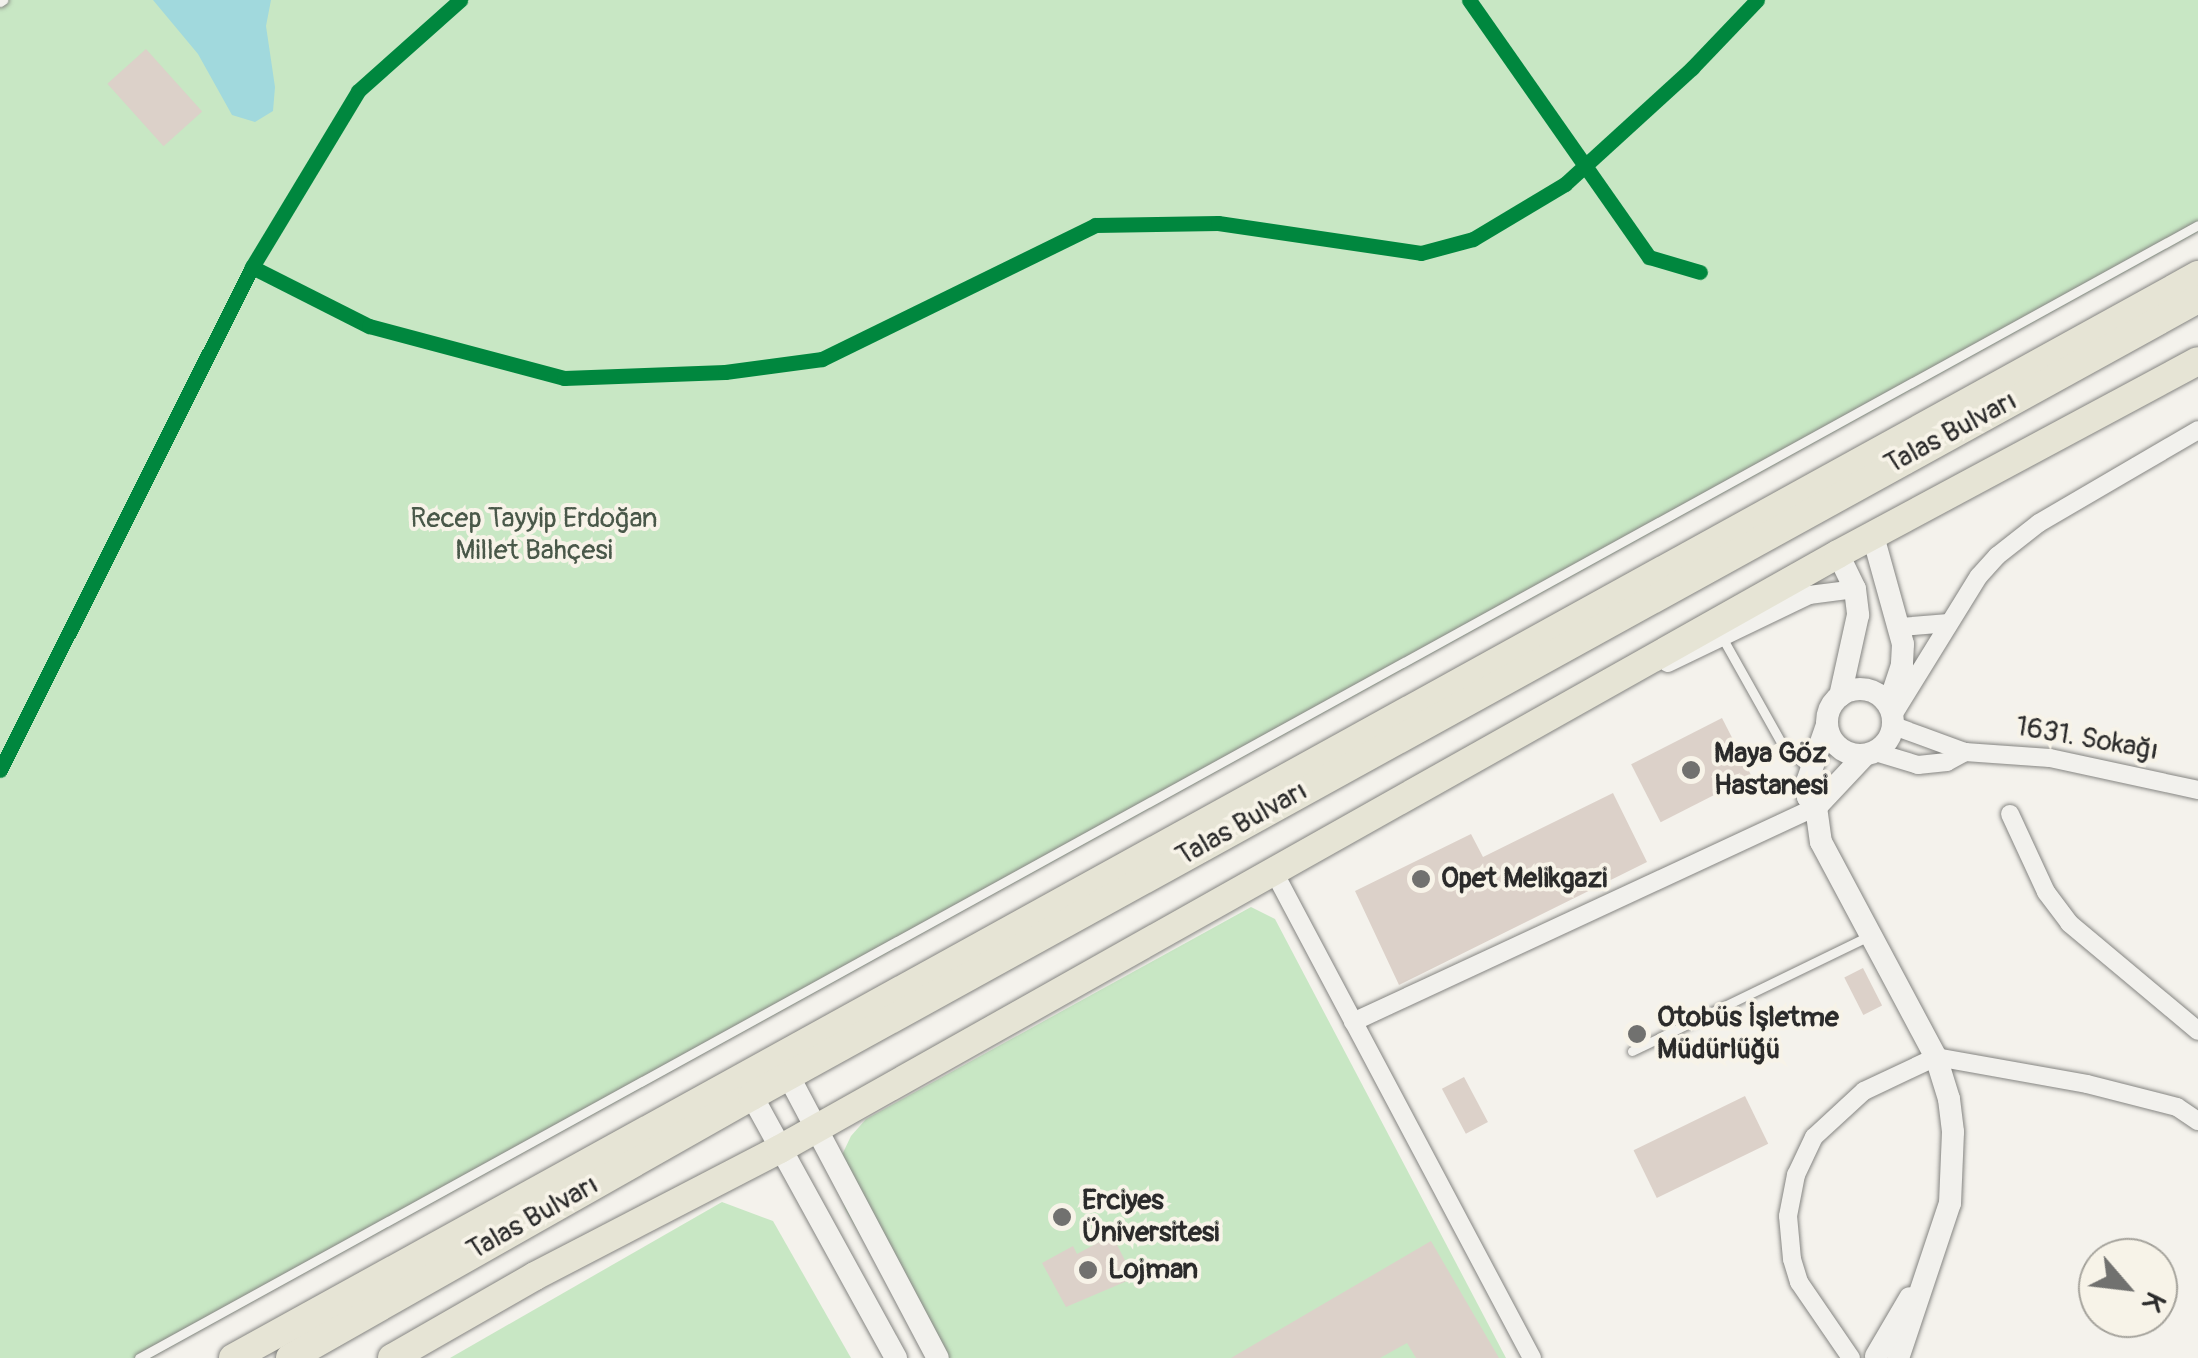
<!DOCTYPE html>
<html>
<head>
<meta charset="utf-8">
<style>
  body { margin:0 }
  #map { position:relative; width:2198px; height:1358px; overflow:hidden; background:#f4f2ec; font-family:Pangolin,sans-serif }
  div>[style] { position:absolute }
  .green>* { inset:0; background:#c8e7c4 }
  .water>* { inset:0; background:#a1d9dd }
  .building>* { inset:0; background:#dcd1c9; transform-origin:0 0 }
  .roads { filter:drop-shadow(0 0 2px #858582) drop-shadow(0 0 2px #858582) }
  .service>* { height:9px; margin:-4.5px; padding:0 4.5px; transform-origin:4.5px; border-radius:4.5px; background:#f2f1ed }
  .minor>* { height:18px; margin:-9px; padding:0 9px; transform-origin:9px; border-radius:9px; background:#f2f1ed }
  .tertiary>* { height:22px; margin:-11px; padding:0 11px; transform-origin:11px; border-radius:11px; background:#f2f1ed }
  .tertiary>.ring { margin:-11px; padding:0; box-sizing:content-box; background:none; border:22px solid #f2f1ed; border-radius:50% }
  .primary>* { height:28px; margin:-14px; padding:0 14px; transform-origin:14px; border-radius:14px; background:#e6e4d5 }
  .cycleway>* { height:15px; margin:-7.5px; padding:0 7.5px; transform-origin:7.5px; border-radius:7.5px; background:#00873e }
  .dots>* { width:28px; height:28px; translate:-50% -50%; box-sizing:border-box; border:5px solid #f7f3e8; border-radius:50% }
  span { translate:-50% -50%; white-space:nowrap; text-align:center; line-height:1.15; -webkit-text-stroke:8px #f7f3e8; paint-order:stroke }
  .street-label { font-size:28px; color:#2b2b2b }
  .park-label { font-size:28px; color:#495849 }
  .poi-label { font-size:28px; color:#2b2b2b; font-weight:700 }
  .left { translate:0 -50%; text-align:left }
  .north { position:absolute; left:2078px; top:1238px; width:100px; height:100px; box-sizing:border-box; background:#f7f3e8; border:2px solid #a5a39c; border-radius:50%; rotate:118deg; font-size:28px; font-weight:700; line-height:40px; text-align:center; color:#2b2b2b }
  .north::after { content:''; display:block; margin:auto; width:35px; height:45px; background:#71716f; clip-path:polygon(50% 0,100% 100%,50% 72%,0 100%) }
</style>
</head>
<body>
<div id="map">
  <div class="green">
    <div style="clip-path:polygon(0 0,2198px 0,2198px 232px,151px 1358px,0 1358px)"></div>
    <div style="clip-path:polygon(1251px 907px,1275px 919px,1506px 1358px,932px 1358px,845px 1209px,838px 1180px,841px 1157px,851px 1136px,866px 1119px)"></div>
    <div style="clip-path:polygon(722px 1202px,773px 1221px,851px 1358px,450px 1358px)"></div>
  </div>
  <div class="water">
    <div style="clip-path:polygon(153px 0,271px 0,266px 26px,275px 87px,273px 111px,255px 122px,232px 115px,198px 54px)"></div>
  </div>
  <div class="building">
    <div style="left:146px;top:49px;width:84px;height:52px;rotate:48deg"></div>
    <div style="left:1722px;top:718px;width:65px;height:102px;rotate:63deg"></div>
    <div style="clip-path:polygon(1613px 793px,1647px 862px,1399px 985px,1355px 891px,1471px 834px,1483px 857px)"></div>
    <div style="left:1863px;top:968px;width:42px;height:21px;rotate:63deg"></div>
    <div style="left:1464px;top:1077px;width:51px;height:25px;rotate:62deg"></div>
    <div style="left:1745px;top:1096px;width:53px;height:124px;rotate:64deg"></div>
    <div style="clip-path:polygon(1112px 1235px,1134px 1278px,1066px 1307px,1042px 1263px,1073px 1246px,1077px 1254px)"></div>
    <div style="clip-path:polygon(1431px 1241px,1499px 1358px,1416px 1358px,1407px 1343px,1380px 1358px,1231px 1358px)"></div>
  </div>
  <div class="roads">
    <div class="service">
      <div style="left:0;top:2px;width:4px;rotate:-34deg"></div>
      <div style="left:1723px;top:639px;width:123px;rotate:60.7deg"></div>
      <div style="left:1783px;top:746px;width:33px;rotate:41deg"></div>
      <div style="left:1632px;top:1051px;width:263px;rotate:-25.9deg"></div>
      <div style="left:139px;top:1358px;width:2350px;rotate:-28.82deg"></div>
    </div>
    <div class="minor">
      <div style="left:1900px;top:627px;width:49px;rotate:-4.7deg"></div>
      <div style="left:1668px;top:663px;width:157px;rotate:-25.7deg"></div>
      <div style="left:1809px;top:595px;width:46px;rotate:-7.4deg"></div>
      <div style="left:1893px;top:715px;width:163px;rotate:-58.3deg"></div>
      <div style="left:1979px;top:576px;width:27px;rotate:-48deg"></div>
      <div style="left:1997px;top:556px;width:53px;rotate:-38.2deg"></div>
      <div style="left:2039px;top:523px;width:184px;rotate:-30.3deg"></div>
      <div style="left:1894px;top:726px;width:76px;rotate:20.1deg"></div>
      <div style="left:1965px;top:752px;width:85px;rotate:4deg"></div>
      <div style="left:2050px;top:758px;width:151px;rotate:12.2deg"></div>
      <div style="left:1875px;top:752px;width:45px;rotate:16.8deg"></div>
      <div style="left:1918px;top:765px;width:29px;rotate:-6deg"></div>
      <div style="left:1947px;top:762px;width:21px;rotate:-29deg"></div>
      <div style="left:2010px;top:814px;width:86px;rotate:65.2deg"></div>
      <div style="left:2046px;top:892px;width:39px;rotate:53deg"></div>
      <div style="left:2069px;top:923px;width:168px;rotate:39.9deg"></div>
      <div style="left:1274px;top:872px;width:550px;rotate:62.04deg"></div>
      <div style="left:1353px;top:1022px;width:510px;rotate:-24.91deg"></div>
      <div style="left:1851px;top:1358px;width:92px;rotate:-124.4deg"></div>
      <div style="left:1799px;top:1282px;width:24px;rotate:-107deg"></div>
      <div style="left:1792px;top:1259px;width:43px;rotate:-95.3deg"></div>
      <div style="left:1788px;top:1216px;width:42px;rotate:-79deg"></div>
      <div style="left:1796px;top:1175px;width:42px;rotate:-64.7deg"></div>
      <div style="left:1814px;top:1137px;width:68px;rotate:-42.6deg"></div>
      <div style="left:1864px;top:1091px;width:80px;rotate:-25.3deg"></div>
      <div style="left:1936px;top:1057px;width:153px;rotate:10.1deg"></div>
      <div style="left:2087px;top:1084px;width:93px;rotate:14.3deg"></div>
      <div style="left:2177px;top:1107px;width:25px;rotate:34deg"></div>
    </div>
    <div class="tertiary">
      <div style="left:1873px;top:536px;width:112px;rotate:74.5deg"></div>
      <div style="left:1903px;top:644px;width:21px;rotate:93deg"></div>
      <div style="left:1902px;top:665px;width:41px;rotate:108.4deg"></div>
      <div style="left:1838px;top:554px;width:39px;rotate:64deg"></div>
      <div style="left:1855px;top:589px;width:26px;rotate:83deg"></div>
      <div style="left:1858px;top:615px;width:83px;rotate:102.5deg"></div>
      <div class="ring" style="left:1827px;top:689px;width:44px;height:44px"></div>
      <div style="left:1827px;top:725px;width:60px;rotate:109.3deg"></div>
      <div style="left:1807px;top:782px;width:15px;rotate:86deg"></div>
      <div style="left:1808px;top:797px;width:13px;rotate:51deg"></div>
      <div style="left:1816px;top:807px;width:35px;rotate:82deg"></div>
      <div style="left:1821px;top:842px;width:244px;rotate:61.9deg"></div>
      <div style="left:1936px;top:1057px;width:44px;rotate:72.8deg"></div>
      <div style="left:1949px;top:1099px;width:33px;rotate:83deg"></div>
      <div style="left:1953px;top:1132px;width:71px;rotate:92.4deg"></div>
      <div style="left:1950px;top:1203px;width:163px;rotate:108.5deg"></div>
      <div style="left:1816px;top:807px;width:71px;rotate:-46.7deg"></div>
      <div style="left:788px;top:1075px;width:320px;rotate:62.1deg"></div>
      <div style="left:752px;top:1096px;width:299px;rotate:61.2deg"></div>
      <div style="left:1876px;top:1356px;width:67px;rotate:-59.6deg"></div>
    </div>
    <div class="primary">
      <div style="left:233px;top:1358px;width:2244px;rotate:-28.86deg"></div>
      <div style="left:290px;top:1358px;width:531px;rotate:-29.56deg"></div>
      <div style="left:752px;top:1096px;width:1651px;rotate:-28.86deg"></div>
      <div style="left:392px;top:1358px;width:165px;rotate:-29.8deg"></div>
      <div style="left:535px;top:1276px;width:276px;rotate:-27.4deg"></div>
      <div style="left:780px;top:1149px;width:1214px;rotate:-29.35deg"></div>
      <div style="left:1838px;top:554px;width:408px;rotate:-28.2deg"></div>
    </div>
  </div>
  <div class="cycleway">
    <div style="left:1469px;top:0;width:314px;rotate:55deg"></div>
    <div style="left:1649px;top:257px;width:53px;rotate:16.4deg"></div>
    <div style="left:252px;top:267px;width:131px;rotate:26.8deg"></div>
    <div style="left:369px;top:326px;width:202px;rotate:14.9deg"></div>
    <div style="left:564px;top:378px;width:161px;rotate:-2.1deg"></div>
    <div style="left:725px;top:372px;width:98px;rotate:-7.6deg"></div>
    <div style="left:822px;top:359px;width:304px;rotate:-26.1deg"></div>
    <div style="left:1095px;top:225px;width:123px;rotate:-0.9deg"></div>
    <div style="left:1218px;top:223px;width:205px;rotate:8.4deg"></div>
    <div style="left:1421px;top:253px;width:54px;rotate:-15.1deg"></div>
    <div style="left:1473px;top:239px;width:107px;rotate:-30.9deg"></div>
    <div style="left:1565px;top:184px;width:172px;rotate:-42.4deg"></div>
    <div style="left:1692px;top:68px;width:94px;rotate:-46.3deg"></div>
    <div style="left:0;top:770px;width:563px;rotate:-63.39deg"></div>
    <div style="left:252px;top:267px;width:205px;rotate:-58.9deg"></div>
    <div style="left:358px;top:91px;width:137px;rotate:-41.7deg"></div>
  </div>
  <div class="dots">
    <div style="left:1691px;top:770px;background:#71716f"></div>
    <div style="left:1421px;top:879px;background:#71716f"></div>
    <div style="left:1637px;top:1034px;background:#71716f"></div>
    <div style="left:1062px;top:1217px;background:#71716f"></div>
    <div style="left:1088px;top:1270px;background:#71716f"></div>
  </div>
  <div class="street-label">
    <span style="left:1951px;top:433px;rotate:-28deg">Talas Bulvarı</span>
    <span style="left:2087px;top:739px;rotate:10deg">1631. Sokağı</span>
    <span style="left:1242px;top:824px;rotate:-29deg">Talas Bulvarı</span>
    <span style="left:533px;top:1218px;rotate:-29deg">Talas Bulvarı</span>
  </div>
  <div class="park-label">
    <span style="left:534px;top:535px">Recep Tayyip Erdoğan<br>Millet Bahçesi</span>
  </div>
  <div class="poi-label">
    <span class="left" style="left:1714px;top:770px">Maya Göz<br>Hastanesi</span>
    <span class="left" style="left:1441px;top:879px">Opet Melikgazi</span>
    <span class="left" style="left:1657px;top:1034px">Otobüs İşletme<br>Müdürlüğü</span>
    <span class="left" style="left:1082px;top:1217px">Erciyes<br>Üniversitesi</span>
    <span class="left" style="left:1108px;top:1270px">Lojman</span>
  </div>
  <div class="north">K</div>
</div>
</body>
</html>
